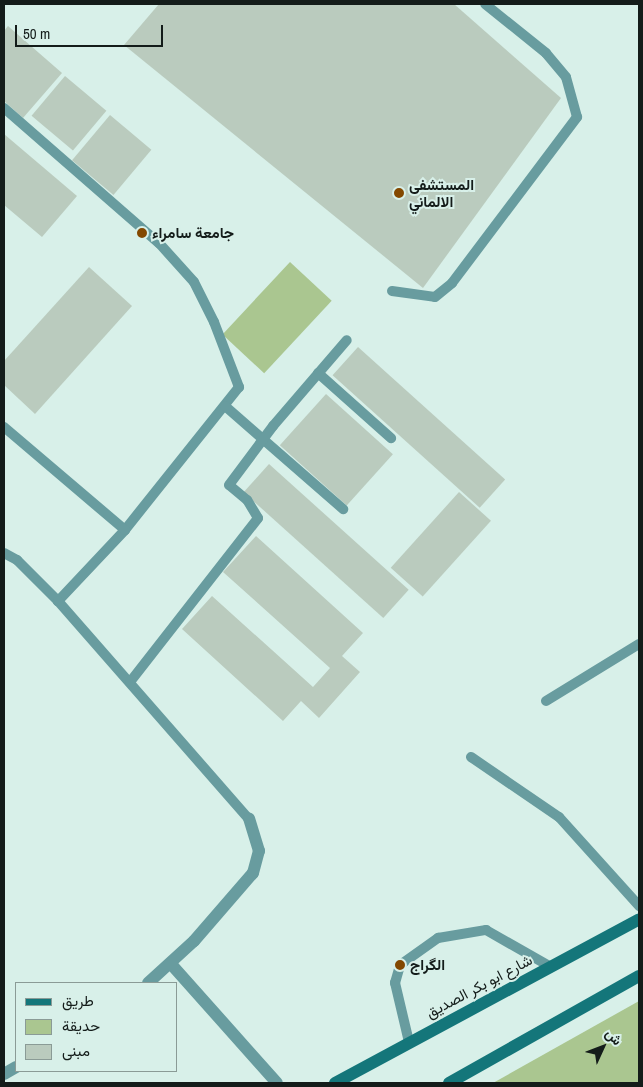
<!DOCTYPE html>
<html>
<head>
<meta charset="utf-8">
<style>
  body { margin:0 }
  #map { position:relative; width:643px; height:1087px; overflow:hidden; background:#d8f0e9; font-family:"Archivo Narrow",Vazirmatn,sans-serif }
  div>[style] { position:absolute }
  .green>* { inset:0; background:#aac690; transform-origin:0 0 }
  .building>* { inset:0; background:#bacbbe; transform-origin:0 0 }
  .service>* { height:10px; margin:-5px; padding:0 5px; transform-origin:5px; border-radius:5px; background:#689c9f }
  .minor>* { height:12px; margin:-6px; padding:0 6px; transform-origin:6px; border-radius:6px; background:#689c9f }
  .secondary>* { height:12px; margin:-6px; padding:0 6px; transform-origin:6px; border-radius:6px; background:#14767a }
  .dots>* { width:14px; height:14px; translate:-50% -50%; box-sizing:border-box; border:2px solid #d8f0e9; border-radius:50% }
  span { translate:-50% -50%; white-space:nowrap; text-align:center; line-height:1.15; -webkit-text-stroke:4px #d8f0e9; paint-order:stroke }
  .poi-label { font-size:15px; color:#141c1a; font-weight:700 }
  .left { translate:0 -50%; text-align:left }
  .street-label { font-size:15px; color:#141c1a }
  .frame { position:absolute; inset:0; border:5px solid #141c1a; pointer-events:none }
  .legend { position:absolute; left:15px; top:982px; width:162px; height:90px; box-sizing:border-box; background:#d8f0e9; border:1px solid #8a9b96; margin:0; padding:6px 9px; list-style:none; font-size:15px; color:#141c1a }
  .legend li { display:flex; align-items:center; gap:10px; height:25px }
  .legend b { width:25px; border:1px solid #8a9b96 }
  .north { position:absolute; left:578px; top:1022px; width:50px; height:50px; -webkit-text-stroke:4px #d8f0e9; paint-order:stroke; rotate:47deg; font-size:14px; font-weight:700; line-height:20px; text-align:center; color:#141c1a }
  .north::after { content:''; display:block; margin:auto; width:18px; height:22px; background:#141c1a; clip-path:polygon(50% 0,100% 100%,50% 72%,0 100%) }
  .scale { position:absolute; left:15px; top:25px; width:148px; height:22px; box-sizing:border-box; border:2px solid #141c1a; border-top:0; padding-left:6px; font-size:15px; line-height:18px; white-space:nowrap; color:#141c1a; -webkit-text-stroke:4px #d8f0e9; paint-order:stroke }
</style>
</head>
<body>
<div id="map">
  <div class="green">
    <div style="left:290px;top:262px;width:57px;height:99px;rotate:43deg"></div>
    <div style="clip-path:polygon(639px 1001px,639px 1083px,493px 1083px)"></div>
  </div>
  <div class="building">
    <div style="clip-path:polygon(159px 4px,454px 4px,561px 98px,423px 288px,124px 45px)"></div>
    <div style="clip-path:polygon(8px 26px,62px 73px,23px 118px,4px 101px,4px 31px)"></div>
    <div style="left:65px;top:76px;width:54px;height:52px;rotate:40deg"></div>
    <div style="left:110px;top:115px;width:54px;height:59px;rotate:40deg"></div>
    <div style="clip-path:polygon(4px 134px,77px 196px,42px 237px,4px 205px)"></div>
    <div style="clip-path:polygon(89px 267px,132px 306px,35px 414px,4px 385px,4px 361px)"></div>
    <div style="left:358px;top:347px;width:198px;height:38px;rotate:42deg"></div>
    <div style="left:326px;top:394px;width:90px;height:69px;rotate:42deg"></div>
    <div style="left:269px;top:464px;width:188px;height:38px;rotate:42deg"></div>
    <div style="left:459px;top:492px;width:43px;height:102px;rotate:42deg"></div>
    <div style="clip-path:polygon(256px 536px,363px 633px,342px 656px,360px 672px,319px 718px,301px 701px,283px 721px,182px 629px,212px 596px,313px 687px,330px 668px,223px 572px)"></div>
  </div>
  <div class="service">
    <div style="left:4px;top:108px;width:206px;rotate:41.1deg"></div>
    <div style="left:159px;top:243px;width:52px;rotate:48.1deg"></div>
    <div style="left:194px;top:282px;width:45px;rotate:63.4deg"></div>
    <div style="left:214px;top:322px;width:70px;rotate:69deg"></div>
    <div style="left:239px;top:387px;width:183px;rotate:128.6deg"></div>
    <div style="left:125px;top:530px;width:98px;rotate:133.3deg"></div>
    <div style="left:392px;top:291px;width:43px;rotate:7.9deg"></div>
    <div style="left:435px;top:297px;width:22px;rotate:-39deg"></div>
    <div style="left:452px;top:283px;width:208px;rotate:-53deg"></div>
    <div style="left:577px;top:117px;width:41px;rotate:-105.4deg"></div>
    <div style="left:566px;top:77px;width:31px;rotate:-130deg"></div>
    <div style="left:546px;top:53px;width:78px;rotate:-141.2deg"></div>
    <div style="left:318px;top:373px;width:98px;rotate:41.7deg"></div>
    <div style="left:225px;top:406px;width:157px;rotate:41.1deg"></div>
    <div style="left:4px;top:427px;width:159px;rotate:40.4deg"></div>
    <div style="left:4px;top:553px;width:15px;rotate:28deg"></div>
    <div style="left:17px;top:560px;width:58px;rotate:45deg"></div>
    <div style="left:58px;top:601px;width:290px;rotate:48.8deg"></div>
    <div style="left:130px;top:682px;width:208px;rotate:-52deg"></div>
    <div style="left:258px;top:518px;width:21px;rotate:-121deg"></div>
    <div style="left:247px;top:500px;width:23px;rotate:-140deg"></div>
    <div style="left:229px;top:485px;width:74px;rotate:-53.3deg"></div>
    <div style="left:273px;top:426px;width:113px;rotate:-49.3deg"></div>
    <div style="left:546px;top:701px;width:109px;rotate:-31.5deg"></div>
    <div style="left:471px;top:757px;width:107px;rotate:34.3deg"></div>
    <div style="left:559px;top:817px;width:120px;rotate:48deg"></div>
    <div style="left:409px;top:1042px;width:61px;rotate:-103.3deg"></div>
    <div style="left:395px;top:983px;width:19px;rotate:-74deg"></div>
    <div style="left:400px;top:965px;width:47px;rotate:-35.4deg"></div>
    <div style="left:438px;top:938px;width:49px;rotate:-9.5deg"></div>
    <div style="left:486px;top:930px;width:75px;rotate:29.6deg"></div>
  </div>
  <div class="minor">
    <div style="left:171px;top:964px;width:159px;rotate:48.3deg"></div>
    <div style="left:148px;top:983px;width:62px;rotate:-42.4deg"></div>
    <div style="left:194px;top:941px;width:90px;rotate:-49.1deg"></div>
    <div style="left:253px;top:873px;width:23px;rotate:-75deg"></div>
    <div style="left:259px;top:851px;width:34px;rotate:-107deg"></div>
    <div style="left:4px;top:1074px;width:14px;rotate:-30deg"></div>
  </div>
  <div class="secondary">
    <div style="left:335px;top:1083px;width:345px;rotate:-28.3deg"></div>
    <div style="left:449px;top:1083px;width:218px;rotate:-29.4deg"></div>
  </div>
  <div class="dots">
    <div style="left:399px;top:193px;background:#834800"></div>
    <div style="left:142px;top:233px;background:#834800"></div>
    <div style="left:400px;top:965px;background:#834800"></div>
  </div>
  <div class="poi-label">
    <span class="left" style="left:409px;top:193px">المستشفى<br>الالماني</span>
    <span class="left" style="left:152px;top:233px">جامعة سامراء</span>
    <span class="left" style="left:410px;top:965px">الگراج</span>
  </div>
  <div class="street-label">
    <span style="left:479px;top:986px;rotate:-28deg">شارع ابو بكر الصديق</span>
  </div>
  <div class="frame"></div>
  <ul class="legend">
  <li><b style="height:6px;background:#14767a"></b>طريق</li>
  <li><b style="height:14px;background:#aac690"></b>حديقة</li>
  <li><b style="height:14px;background:#bacbbe"></b>مبنى</li>
  </ul>
  <div class="north">ش</div>
  <div class="scale">50 m</div>
</div>
</body>
</html>
